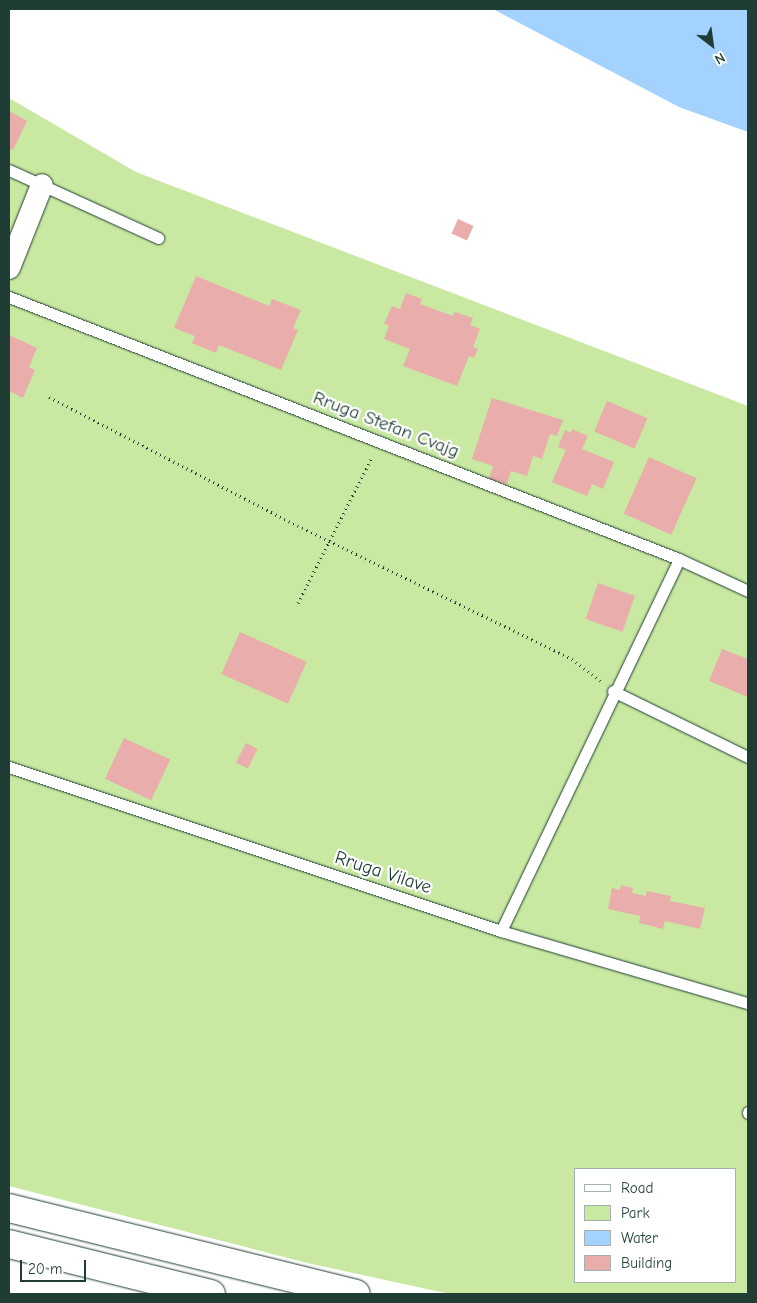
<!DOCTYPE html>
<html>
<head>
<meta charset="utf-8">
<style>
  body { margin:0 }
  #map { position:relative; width:757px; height:1303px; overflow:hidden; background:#fff; font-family:"Comic Neue",sans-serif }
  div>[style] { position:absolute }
  .green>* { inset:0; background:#c9e9a2 }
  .water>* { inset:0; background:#a3d2ff }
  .building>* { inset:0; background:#e9adab; transform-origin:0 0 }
  .path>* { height:3px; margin-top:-1.5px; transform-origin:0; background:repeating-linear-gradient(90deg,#1f3d34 0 1px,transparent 0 5px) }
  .roads { filter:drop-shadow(0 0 1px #1f3d34) drop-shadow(0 0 1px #1f3d34) }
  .lane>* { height:11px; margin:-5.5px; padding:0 5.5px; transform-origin:5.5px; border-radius:5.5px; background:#fff }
  .street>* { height:22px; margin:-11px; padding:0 11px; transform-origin:11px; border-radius:11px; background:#fff }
  .primary>* { height:28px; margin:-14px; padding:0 14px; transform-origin:14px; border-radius:14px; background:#fff }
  span { translate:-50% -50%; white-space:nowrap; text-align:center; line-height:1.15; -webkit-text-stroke:4.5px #fff; paint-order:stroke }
  .street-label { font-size:19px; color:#1f3d34 }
  .frame { position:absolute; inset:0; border:10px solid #1f3d34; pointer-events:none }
  .legend { position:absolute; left:574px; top:1168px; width:162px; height:115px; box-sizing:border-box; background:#fff; border:1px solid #a5b1ae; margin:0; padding:6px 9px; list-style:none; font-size:15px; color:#1f3d34 }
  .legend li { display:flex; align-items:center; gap:10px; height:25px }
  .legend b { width:25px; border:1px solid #a5b1ae }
  .north { position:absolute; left:687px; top:20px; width:50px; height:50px; -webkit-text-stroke:4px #fff; paint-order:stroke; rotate:150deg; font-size:14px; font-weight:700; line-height:20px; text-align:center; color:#1f3d34 }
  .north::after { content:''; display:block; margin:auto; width:18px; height:22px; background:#1f3d34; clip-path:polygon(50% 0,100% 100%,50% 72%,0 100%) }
  .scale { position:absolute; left:20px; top:1260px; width:66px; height:22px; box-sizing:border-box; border:2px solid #1f3d34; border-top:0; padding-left:6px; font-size:15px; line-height:18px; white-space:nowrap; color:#1f3d34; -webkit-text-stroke:4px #fff; paint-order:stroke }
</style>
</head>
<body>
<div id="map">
  <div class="green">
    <div style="clip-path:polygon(evenodd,9px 98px,136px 172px,748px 406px,748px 1294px,450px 1294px,307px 1263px,9px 1186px,9px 98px,576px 1169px,736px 1169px,736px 1282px,576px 1282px,576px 1169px)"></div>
  </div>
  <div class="water">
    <div style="clip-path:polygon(493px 9px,748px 9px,748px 132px,679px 107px)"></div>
  </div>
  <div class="building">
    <div style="clip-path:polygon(9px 111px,27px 121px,13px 150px,9px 148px)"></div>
    <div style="left:458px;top:219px;width:17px;height:16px;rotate:24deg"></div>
    <div style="clip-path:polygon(196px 276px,269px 306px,272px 299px,301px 310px,293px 328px,298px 330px,281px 370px,219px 345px,216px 353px,192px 343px,195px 336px,174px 328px)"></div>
    <div style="clip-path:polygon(406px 293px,422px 299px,420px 304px,453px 316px,455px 312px,473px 318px,470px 325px,480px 329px,473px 347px,478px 349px,474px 358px,469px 356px,457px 386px,403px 366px,410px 349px,384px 339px,389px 326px,384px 324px,392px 306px,400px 309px)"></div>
    <div style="clip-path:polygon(9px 335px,37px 348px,29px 367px,35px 370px,23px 398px,9px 391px)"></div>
    <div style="clip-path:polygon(492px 398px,563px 420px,557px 436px,550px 434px,542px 459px,533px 456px,527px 476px,511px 471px,507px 484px,489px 479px,493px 466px,472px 459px)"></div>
    <div style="left:607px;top:401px;width:44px;height:33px;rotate:23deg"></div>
    <div style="clip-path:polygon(572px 429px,588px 436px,582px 449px,614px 462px,603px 489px,592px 484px,587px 496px,552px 482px,566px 450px,558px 447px,565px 430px,571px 433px)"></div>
    <div style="left:649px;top:457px;width:52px;height:62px;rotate:24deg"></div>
    <div style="left:598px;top:583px;width:39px;height:38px;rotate:19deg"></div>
    <div style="left:240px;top:632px;width:73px;height:46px;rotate:24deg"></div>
    <div style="clip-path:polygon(722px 649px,748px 659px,748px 697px,709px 681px)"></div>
    <div style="left:124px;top:738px;width:51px;height:45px;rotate:25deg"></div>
    <div style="left:246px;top:743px;width:13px;height:22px;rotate:27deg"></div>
    <div style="clip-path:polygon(621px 885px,633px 888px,632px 893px,646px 896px,647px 891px,671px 896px,670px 901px,705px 908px,700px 929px,665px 921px,663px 929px,639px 923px,640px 916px,608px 909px,612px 888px,620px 890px)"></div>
  </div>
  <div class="path">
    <div style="left:49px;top:397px;width:265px;rotate:27.4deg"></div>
    <div style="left:284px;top:519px;width:320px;rotate:25.9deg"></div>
    <div style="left:572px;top:659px;width:36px;rotate:37deg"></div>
    <div style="left:298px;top:603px;width:164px;rotate:-63.1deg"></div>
  </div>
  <div class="roads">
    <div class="lane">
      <div style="left:9px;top:170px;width:164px;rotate:24.5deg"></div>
      <div style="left:9px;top:297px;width:719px;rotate:21.36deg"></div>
      <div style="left:679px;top:559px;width:76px;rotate:24.9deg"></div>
      <div style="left:613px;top:691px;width:150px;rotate:26.1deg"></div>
      <div style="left:9px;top:767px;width:519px;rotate:18.43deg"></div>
      <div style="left:501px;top:931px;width:257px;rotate:16.3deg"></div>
      <div style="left:501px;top:931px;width:412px;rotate:-64.4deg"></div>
      <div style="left:748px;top:1113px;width:1px;rotate:-90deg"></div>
    </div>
    <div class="street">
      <div style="left:9px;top:268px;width:89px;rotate:-68.3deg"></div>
    </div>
    <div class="primary">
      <div style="left:9px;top:1208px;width:357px;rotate:13.9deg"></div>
      <div style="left:9px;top:1244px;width:208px;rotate:13.9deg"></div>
    </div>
  </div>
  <div class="street-label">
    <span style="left:386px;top:425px;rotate:21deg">Rruga Stefan Cvajg</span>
    <span style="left:383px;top:873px;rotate:18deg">Rruga Vilave</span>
  </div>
  <div class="frame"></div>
  <ul class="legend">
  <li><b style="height:6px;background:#fff"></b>Road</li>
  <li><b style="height:14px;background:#c9e9a2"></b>Park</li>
  <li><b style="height:14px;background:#a3d2ff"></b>Water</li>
  <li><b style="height:14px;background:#e9adab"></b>Building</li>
  </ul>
  <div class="north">N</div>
  <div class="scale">20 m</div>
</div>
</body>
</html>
